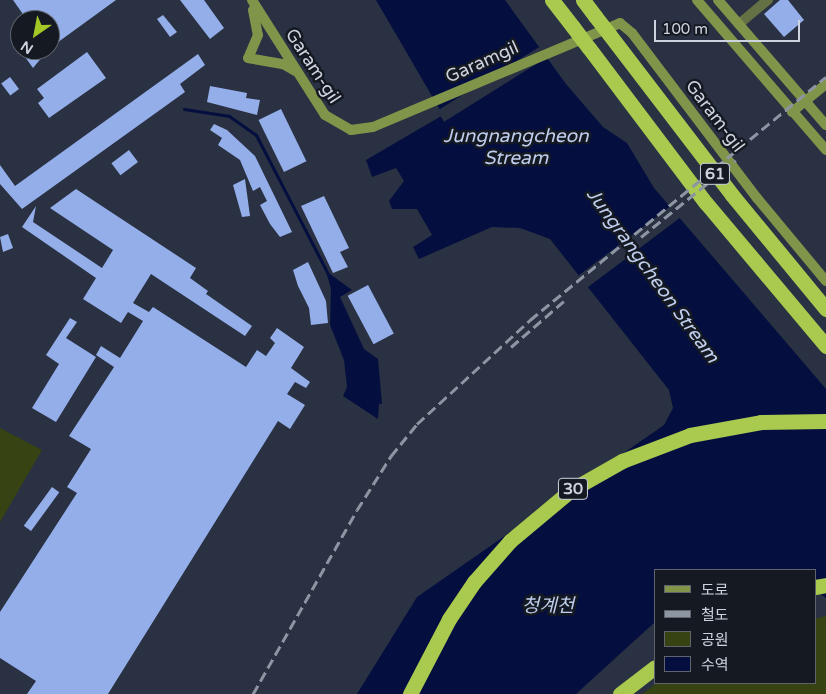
<!DOCTYPE html>
<html>
<head>
<meta charset="utf-8">
<style>
  body { margin:0 }
  #map { position:relative; width:826px; height:694px; overflow:hidden; background:#293142; font-family:"Varela Round","Noto Sans KR",sans-serif }
  div>[style] { position:absolute }
  .green>* { inset:0; background:#374313 }
  .water>* { inset:0; background:#040f3f }
  .pier>* { inset:0; background:#293142; transform-origin:0 0 }
  .stream>* { height:3px; margin:-1.5px; padding:0 1.5px; transform-origin:1.5px; border-radius:1.5px; background:#040f3f }
  .building>* { inset:0; background:#94aeea; transform-origin:0 0 }
  .street>* { height:10px; margin:-5px; padding:0 5px; transform-origin:5px; border-radius:5px; background:#647144 }
  .secondary>* { height:10px; margin:-5px; padding:0 5px; transform-origin:5px; border-radius:5px; background:#80954a }
  .highway>* { height:15px; margin:-7.5px; padding:0 7.5px; transform-origin:7.5px; border-radius:7.5px; background:#a9c94f }
  .rail>* { height:3px; margin-top:-1.5px; transform-origin:0; background:repeating-linear-gradient(90deg,#8e95a2 0 10px,transparent 0 15px) }
  .highway-bridge>* { height:15px; margin:-7.5px; padding:0 7.5px; transform-origin:7.5px; border-radius:7.5px; background:#a9c94f }
  span { translate:-50% -50%; white-space:nowrap; text-align:center; line-height:1.15; -webkit-text-stroke:5px #151921; paint-order:stroke }
  .shield-label span { padding:1px 4px; background:#151921; border:1px solid; border-radius:4px; -webkit-text-stroke-width:0 }
  .shield-label { font-size:16px; color:#ced4df; font-weight:700 }
  .street-label { font-size:18px; color:#ced4df }
  .water-label { font-size:19px; color:#bfceef; font-style:italic }
  .legend { position:absolute; left:654px; top:569px; width:162px; height:115px; box-sizing:border-box; background:#151921; border:1px solid #5f646d; margin:0; padding:6px 9px; list-style:none; font-size:15px; color:#ced4df }
  .legend li { display:flex; align-items:center; gap:10px; height:25px }
  .legend b { width:25px; border:1px solid #5f646d }
  .north { position:absolute; left:10px; top:10px; width:50px; height:50px; box-sizing:border-box; background:#151921; border:1px solid #5f646d; border-radius:50%; rotate:213deg; font-size:14px; font-weight:700; line-height:20px; text-align:center; color:#ced4df }
  .north::after { content:''; display:block; margin:auto; width:18px; height:22px; background:#a4c825; clip-path:polygon(50% 0,100% 100%,50% 72%,0 100%) }
  .scale { position:absolute; left:654px; top:20px; width:146px; height:22px; box-sizing:border-box; border:2px solid #ced4df; border-top:0; padding-left:6px; font-size:15px; line-height:18px; white-space:nowrap; color:#ced4df; -webkit-text-stroke:4px #151921; paint-order:stroke }
</style>
</head>
<body>
<div id="map">
  <div class="green">
    <div style="clip-path:polygon(0 428px,42px 450px,0 522px)"></div>
    <div style="clip-path:polygon(826px 616px,826px 694px,642px 694px,657px 683px,815px 683px,815px 619px)"></div>
  </div>
  <div class="water">
    <div style="clip-path:polygon(376px 0,505px 0,566px 84px,603px 127px,627px 143px,654px 188px,826px 389px,826px 598px,815px 590px,815px 570px,655px 570px,655px 622px,576px 694px,357px 694px,417px 597px,664px 425px,673px 408px,669px 390px,550px 239px,520px 228px,492px 227px,419px 259px,413px 247px,432px 235px,417px 209px,392px 209px,389px 201px,404px 181px,396px 168px,372px 177px,366px 160px,443px 115px)"></div>
    <div style="clip-path:polygon(330px 274px,352px 290px,340px 297px,364px 349px,378px 359px,382px 404px,379px 404px,378px 419px,343px 396px,347px 387px,344px 360px,330px 325px,331px 289px,327px 275px)"></div>
  </div>
  <div class="pier">
    <div style="left:544px;top:44px;width:13px;height:126px;rotate:58deg"></div>
    <div style="left:672px;top:205px;width:15px;height:120px;rotate:53deg"></div>
  </div>
  <div class="stream">
    <div style="left:184px;top:109px;width:46px;rotate:8.8deg"></div>
    <div style="left:229px;top:116px;width:33px;rotate:35deg"></div>
    <div style="left:256px;top:135px;width:161px;rotate:62.6deg"></div>
  </div>
  <div class="building">
    <div style="clip-path:polygon(13px 0,116px 0,50px 48px,50px 20px,27px 20px)"></div>
    <div style="clip-path:polygon(180px 0,204px 0,224px 28px,210px 39px)"></div>
    <div style="clip-path:polygon(780px 0,788px 0,804px 20px,784px 37px,764px 14px)"></div>
    <div style="clip-path:polygon(163px 15px,177px 32px,170px 37px,157px 19px)"></div>
    <div style="clip-path:polygon(20px 50px,48px 50px,33px 68px)"></div>
    <div style="clip-path:polygon(87px 52px,106px 78px,49px 118px,38px 103px,44px 98px,37px 89px)"></div>
    <div style="clip-path:polygon(198px 54px,205px 65px,180px 84px,185px 92px,22px 209px,0 184px,0 165px,15px 186px)"></div>
    <div style="left:10px;top:77px;width:15px;height:11px;rotate:53deg"></div>
    <div style="clip-path:polygon(210px 86px,247px 93px,246px 98px,260px 100px,257px 115px,207px 102px)"></div>
    <div style="left:281px;top:109px;width:58px;height:25px;rotate:64deg"></div>
    <div style="clip-path:polygon(214px 124px,227px 130px,255px 156px,292px 232px,280px 237px,270px 224px,260px 205px,267px 201px,260px 187px,253px 191px,240px 160px,218px 145px,222px 138px,210px 130px)"></div>
    <div style="left:129px;top:150px;width:15px;height:22px;rotate:53deg"></div>
    <div style="clip-path:polygon(245px 179px,250px 216px,242px 217px,233px 185px)"></div>
    <div style="clip-path:polygon(76px 189px,196px 268px,190px 278px,208px 291px,206px 294px,252px 326px,245px 336px,151px 274px,133px 303px,149px 312px,153px 307px,246px 367px,257px 350px,266px 356px,275px 343px,270px 338px,277px 328px,304px 347px,291px 368px,310px 382px,306px 388px,295px 382px,287px 394px,305px 405px,290px 429px,278px 421px,108px 694px,27px 694px,36px 681px,0 658px,0 612px,77px 493px,67px 487px,91px 449px,69px 436px,114px 367px,96px 355px,101px 346px,120px 358px,143px 321px,128px 312px,121px 323px,83px 299px,96px 278px,22px 227px,36px 206px,33px 222px,102px 268px,113px 250px,50px 208px)"></div>
    <div style="clip-path:polygon(324px 196px,349px 248px,340px 252px,348px 267px,333px 273px,301px 206px)"></div>
    <div style="clip-path:polygon(8px 234px,13px 248px,3px 252px,0 237px)"></div>
    <div style="clip-path:polygon(308px 262px,326px 301px,328px 323px,311px 325px,309px 308px,298px 286px,293px 270px)"></div>
    <div style="left:368px;top:285px;width:55px;height:23px;rotate:62deg"></div>
    <div style="clip-path:polygon(70px 318px,77px 322px,66px 338px,96px 357px,56px 422px,32px 408px,59px 364px,46px 355px)"></div>
    <div style="left:52px;top:487px;width:9px;height:48px;rotate:36deg"></div>
  </div>
  <div class="street">
    <div style="left:739px;top:24px;width:38px;rotate:-40deg"></div>
  </div>
  <div class="secondary">
    <div style="left:252px;top:0;width:136px;rotate:57.6deg"></div>
    <div style="left:325px;top:115px;width:30px;rotate:30deg"></div>
    <div style="left:351px;top:130px;width:22px;rotate:-8deg"></div>
    <div style="left:373px;top:127px;width:268px;rotate:-22.8deg"></div>
    <div style="left:620px;top:23px;width:16px;rotate:40deg"></div>
    <div style="left:632px;top:33px;width:207px;rotate:52.9deg"></div>
    <div style="left:757px;top:198px;width:108px;rotate:50.3deg"></div>
    <div style="left:697px;top:0;width:198px;rotate:49.3deg"></div>
    <div style="left:718px;top:0;width:165px;rotate:49.2deg"></div>
    <div style="left:253px;top:10px;width:25px;rotate:79deg"></div>
    <div style="left:258px;top:35px;width:25px;rotate:113deg"></div>
    <div style="left:248px;top:58px;width:36px;rotate:10deg"></div>
    <div style="left:283px;top:64px;width:14px;rotate:30deg"></div>
    <div style="left:792px;top:112px;width:44px;rotate:-39.5deg"></div>
  </div>
  <div class="highway">
    <div style="left:552px;top:0;width:34px;rotate:52deg"></div>
    <div style="left:583px;top:0;width:20px;rotate:53deg"></div>
    <div style="left:609px;top:34px;width:203px;rotate:52.6deg"></div>
    <div style="left:732px;top:195px;width:148px;rotate:50.5deg"></div>
    <div style="left:589px;top:48px;width:194px;rotate:53deg"></div>
    <div style="left:706px;top:203px;width:187px;rotate:50deg"></div>
    <div style="left:815px;top:587px;width:11px;rotate:-10deg"></div>
    <div style="left:410px;top:694px;width:85px;rotate:-62.5deg"></div>
    <div style="left:449px;top:619px;width:45px;rotate:-56deg"></div>
    <div style="left:474px;top:582px;width:55px;rotate:-48.7deg"></div>
    <div style="left:510px;top:541px;width:80px;rotate:-39.9deg"></div>
    <div style="left:571px;top:490px;width:59px;rotate:-29.6deg"></div>
    <div style="left:622px;top:461px;width:73px;rotate:-20.9deg"></div>
    <div style="left:690px;top:435px;width:72px;rotate:-10.4deg"></div>
    <div style="left:761px;top:422px;width:65px;rotate:-0.9deg"></div>
    <div style="left:620px;top:694px;width:44px;rotate:-37.6deg"></div>
  </div>
  <div class="rail">
    <div style="left:641px;top:237px;width:122px;rotate:-39deg"></div>
    <div style="left:511px;top:347px;width:70px;rotate:-41deg"></div>
    <div style="left:253px;top:694px;width:211px;rotate:-60.5deg"></div>
    <div style="left:357px;top:510px;width:64px;rotate:-57.8deg"></div>
    <div style="left:391px;top:456px;width:41px;rotate:-50.9deg"></div>
    <div style="left:417px;top:424px;width:154px;rotate:-42.6deg"></div>
    <div style="left:530px;top:320px;width:383px;rotate:-39.4deg"></div>
  </div>
  <div class="highway-bridge">
    <div style="left:595px;top:16px;width:23px;rotate:52deg"></div>
    <div style="left:573px;top:27px;width:26px;rotate:53deg"></div>
  </div>
  <div class="shield-label">
    <span style="left:715px;top:174px">61</span>
    <span style="left:573px;top:489px">30</span>
  </div>
  <div class="street-label">
    <span style="left:482px;top:62px;rotate:-24deg">Garamgil</span>
    <span style="left:313px;top:66px;rotate:57deg">Garam-gil</span>
    <span style="left:715px;top:116px;rotate:53deg">Garam-gil</span>
  </div>
  <div class="water-label">
    <span style="left:516px;top:148px">Jungnangcheon<br>Stream</span>
    <span style="left:652px;top:276px;rotate:54deg">Jungrangcheon Stream</span>
    <span style="left:548px;top:607px">청계천</span>
  </div>
  <ul class="legend">
  <li><b style="height:6px;background:#80954a"></b>도로</li>
  <li><b style="height:6px;background:#8e95a2"></b>철도</li>
  <li><b style="height:14px;background:#374313"></b>공원</li>
  <li><b style="height:14px;background:#040f3f"></b>수역</li>
  </ul>
  <div class="north">N</div>
  <div class="scale">100 m</div>
</div>
</body>
</html>
